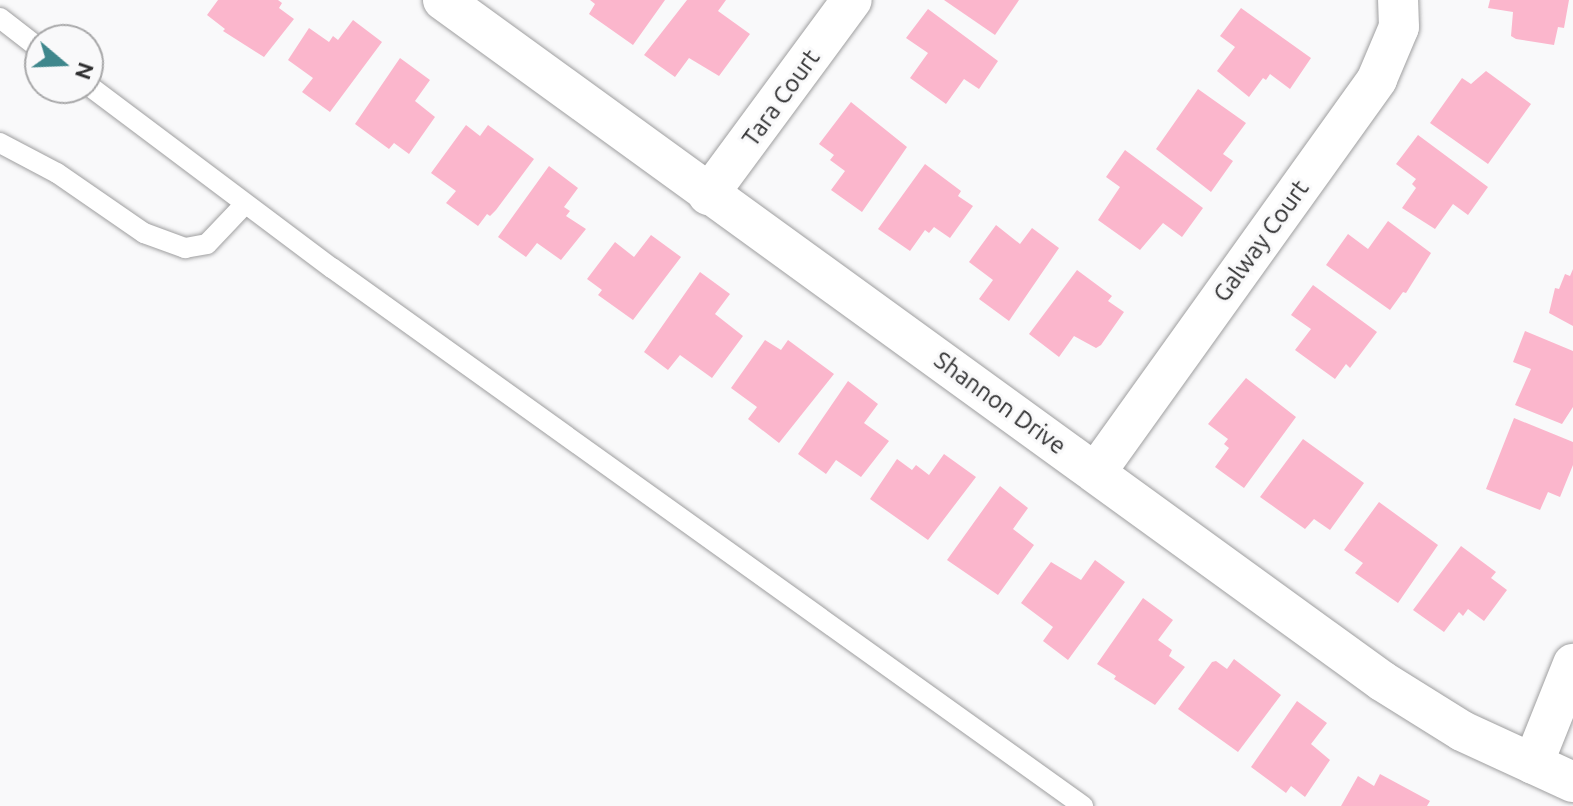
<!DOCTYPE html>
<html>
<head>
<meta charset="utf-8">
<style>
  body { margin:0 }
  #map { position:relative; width:1573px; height:806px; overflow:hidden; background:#f9f9fa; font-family:Ubuntu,sans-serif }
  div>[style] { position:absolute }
  .building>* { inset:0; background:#fbb6cc }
  .roads { filter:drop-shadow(0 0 2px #9f9fa0) drop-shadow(0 0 2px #9f9fa0) }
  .lane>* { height:20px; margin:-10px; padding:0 10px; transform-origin:10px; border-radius:10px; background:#fff }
  .street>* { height:40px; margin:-20px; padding:0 20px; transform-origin:20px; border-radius:20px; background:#fff }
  span { translate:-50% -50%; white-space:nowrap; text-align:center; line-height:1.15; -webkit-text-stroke:6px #f9f9fa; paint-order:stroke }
  .street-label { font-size:24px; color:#2f2f30 }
  .north { position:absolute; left:24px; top:24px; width:80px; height:80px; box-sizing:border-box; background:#f9f9fa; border:2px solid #a8a8a9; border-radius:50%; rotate:109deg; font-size:22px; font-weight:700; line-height:32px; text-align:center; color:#2f2f30 }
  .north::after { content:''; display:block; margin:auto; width:28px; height:36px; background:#3f878c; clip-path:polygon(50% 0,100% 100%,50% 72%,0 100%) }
</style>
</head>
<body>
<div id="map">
  <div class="building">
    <div style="clip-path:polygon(218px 0,278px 0,282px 3px,279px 8px,294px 19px,264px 57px,223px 31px,225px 29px,207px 15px)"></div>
    <div style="clip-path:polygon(590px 0,665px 0,633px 45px,589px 14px,595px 4px)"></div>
    <div style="clip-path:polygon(687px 0,726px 0,718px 11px,750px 34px,719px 76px,689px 58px,675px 77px,644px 55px)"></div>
    <div style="clip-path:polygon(944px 0,1019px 0,995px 35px)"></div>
    <div style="clip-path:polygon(1490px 0,1569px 0,1564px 28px,1558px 27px,1554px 45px,1516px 39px,1511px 36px,1513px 12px,1488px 8px)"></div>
    <div style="clip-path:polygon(1241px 8px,1311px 58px,1290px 89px,1270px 74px,1266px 80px,1263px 78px,1249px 97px,1217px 71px,1235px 47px,1220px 36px)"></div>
    <div style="clip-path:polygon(928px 9px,998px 61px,979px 89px,964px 79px,946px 104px,910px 78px,928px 53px,906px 38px)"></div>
    <div style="clip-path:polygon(353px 20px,382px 42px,330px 112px,302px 92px,313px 78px,288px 60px,309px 28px,329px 42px,333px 36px,338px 40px)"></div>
    <div style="clip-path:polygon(400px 58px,430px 80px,415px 101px,435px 117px,409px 154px,394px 143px,389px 149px,355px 124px)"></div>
    <div style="clip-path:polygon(1486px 71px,1531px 104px,1488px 164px,1430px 123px,1462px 78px,1471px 84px)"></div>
    <div style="clip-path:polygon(1198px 89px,1246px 123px,1223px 154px,1233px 161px,1211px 192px,1156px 149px)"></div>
    <div style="clip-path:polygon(851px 102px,907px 147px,862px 212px,831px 190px,845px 171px,830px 160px,834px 155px,819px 144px)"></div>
    <div style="clip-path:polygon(466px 125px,480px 136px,488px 125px,534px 159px,496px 210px,490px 216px,487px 214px,478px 226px,446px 203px,456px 191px,431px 173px)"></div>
    <div style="clip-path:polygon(1418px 135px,1488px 187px,1468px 215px,1453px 204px,1435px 229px,1402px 208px,1416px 188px,1412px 184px,1416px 179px,1396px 164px)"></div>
    <div style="clip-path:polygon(1125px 150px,1203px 208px,1182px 237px,1163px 223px,1140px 250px,1098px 220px,1120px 187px,1106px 177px)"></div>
    <div style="clip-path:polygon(925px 164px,961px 191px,958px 196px,973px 206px,950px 238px,934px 227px,929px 233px,925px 230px,910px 251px,878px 229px)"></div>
    <div style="clip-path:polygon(549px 166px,578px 188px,564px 207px,570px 211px,566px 216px,586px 229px,561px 260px,537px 243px,526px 257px,498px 237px)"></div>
    <div style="clip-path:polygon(1388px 221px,1431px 253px,1406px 293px,1403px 292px,1390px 310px,1326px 265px,1348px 234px,1368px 249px)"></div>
    <div style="clip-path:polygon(996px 225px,1020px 244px,1032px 228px,1059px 248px,1009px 321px,979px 299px,993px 280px,969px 262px)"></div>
    <div style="clip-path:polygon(651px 235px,681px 257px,633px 320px,598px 295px,602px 290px,587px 279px,615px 242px,634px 257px)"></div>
    <div style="clip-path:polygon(1573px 269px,1573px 326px,1549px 313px,1555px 288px,1559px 289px,1565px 274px,1570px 276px)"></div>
    <div style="clip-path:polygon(1077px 270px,1112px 296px,1108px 301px,1124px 312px,1101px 345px,1096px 348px,1074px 336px,1059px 357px,1029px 334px)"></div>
    <div style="clip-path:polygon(700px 272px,730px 294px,715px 314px,743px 336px,712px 378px,680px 355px,668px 370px,644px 352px)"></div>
    <div style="clip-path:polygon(1313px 285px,1377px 332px,1350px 368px,1346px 364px,1335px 379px,1295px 350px,1311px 329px,1291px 315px)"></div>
    <div style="clip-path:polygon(1525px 331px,1573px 351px,1573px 407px,1562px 424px,1515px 405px,1531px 369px,1513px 362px)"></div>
    <div style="clip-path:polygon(765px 340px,781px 350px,788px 340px,834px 374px,779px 443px,748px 419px,757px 407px,731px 388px)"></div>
    <div style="clip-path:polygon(1246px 378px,1296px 417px,1244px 488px,1215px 467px,1229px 448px,1224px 444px,1228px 439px,1208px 424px)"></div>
    <div style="clip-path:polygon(848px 381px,878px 404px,864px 423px,889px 441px,861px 477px,836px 460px,826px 474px,798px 454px)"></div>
    <div style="clip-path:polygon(1514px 418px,1573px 442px,1573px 465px,1560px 497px,1548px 492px,1540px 510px,1486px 489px)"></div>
    <div style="clip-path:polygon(1303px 439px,1364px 483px,1330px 530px,1314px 519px,1305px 529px,1260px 497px)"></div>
    <div style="clip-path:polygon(944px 454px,976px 477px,928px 540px,870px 499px,897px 459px,912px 470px,916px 465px,929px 475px)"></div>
    <div style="clip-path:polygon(1000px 486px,1028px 508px,1013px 529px,1034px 545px,998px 595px,947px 560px)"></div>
    <div style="clip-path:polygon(1379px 502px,1438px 545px,1398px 603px,1355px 573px,1363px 563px,1344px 550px)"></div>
    <div style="clip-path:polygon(1461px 546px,1496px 572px,1491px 578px,1507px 590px,1484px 621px,1468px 609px,1463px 616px,1459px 612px,1444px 632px,1413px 610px)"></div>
    <div style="clip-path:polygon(1095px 560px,1125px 582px,1068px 660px,1043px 641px,1053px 627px,1021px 603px,1051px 562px,1081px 580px)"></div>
    <div style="clip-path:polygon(1143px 598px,1173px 620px,1158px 640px,1172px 650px,1169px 656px,1185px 667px,1155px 705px,1114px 679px,1116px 676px,1097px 664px)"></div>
    <div style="clip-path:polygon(1234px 659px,1281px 695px,1238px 752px,1178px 709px,1212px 662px,1216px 661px,1227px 669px)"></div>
    <div style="clip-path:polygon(1297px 701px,1327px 723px,1311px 744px,1330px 760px,1305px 797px,1291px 786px,1286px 793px,1251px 767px)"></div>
    <div style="clip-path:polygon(1380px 774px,1430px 801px,1427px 806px,1341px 806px,1358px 776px,1374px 786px)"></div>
  </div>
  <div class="roads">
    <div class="lane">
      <div style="left:0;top:18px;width:51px;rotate:37.8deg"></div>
      <div style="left:88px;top:85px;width:305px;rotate:36.9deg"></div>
      <div style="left:332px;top:268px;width:924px;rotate:35.62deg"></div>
      <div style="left:0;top:143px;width:64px;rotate:27.8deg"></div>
      <div style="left:57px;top:173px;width:106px;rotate:34.6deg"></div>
      <div style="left:144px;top:233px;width:44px;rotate:20.1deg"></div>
      <div style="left:185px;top:248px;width:22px;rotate:-10deg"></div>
      <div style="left:207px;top:244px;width:55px;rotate:-46.5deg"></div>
    </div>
    <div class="street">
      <div style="left:443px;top:0;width:1160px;rotate:35.95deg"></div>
      <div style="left:1382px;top:681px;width:94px;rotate:32deg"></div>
      <div style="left:1462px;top:731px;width:122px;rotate:24.7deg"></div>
      <div style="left:708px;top:195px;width:242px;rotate:-53.6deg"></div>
      <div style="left:1096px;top:472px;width:483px;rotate:-54.4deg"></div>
      <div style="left:1377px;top:79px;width:56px;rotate:-67.1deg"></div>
      <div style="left:1399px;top:27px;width:27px;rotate:-92deg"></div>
      <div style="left:1533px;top:764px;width:108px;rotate:-68.2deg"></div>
    </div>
  </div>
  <div class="street-label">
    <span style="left:781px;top:98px;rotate:-54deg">Tara Court</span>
    <span style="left:1261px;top:241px;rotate:-54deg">Galway Court</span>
    <span style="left:1000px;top:403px;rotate:36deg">Shannon Drive</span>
  </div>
  <div class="north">N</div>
</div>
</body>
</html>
